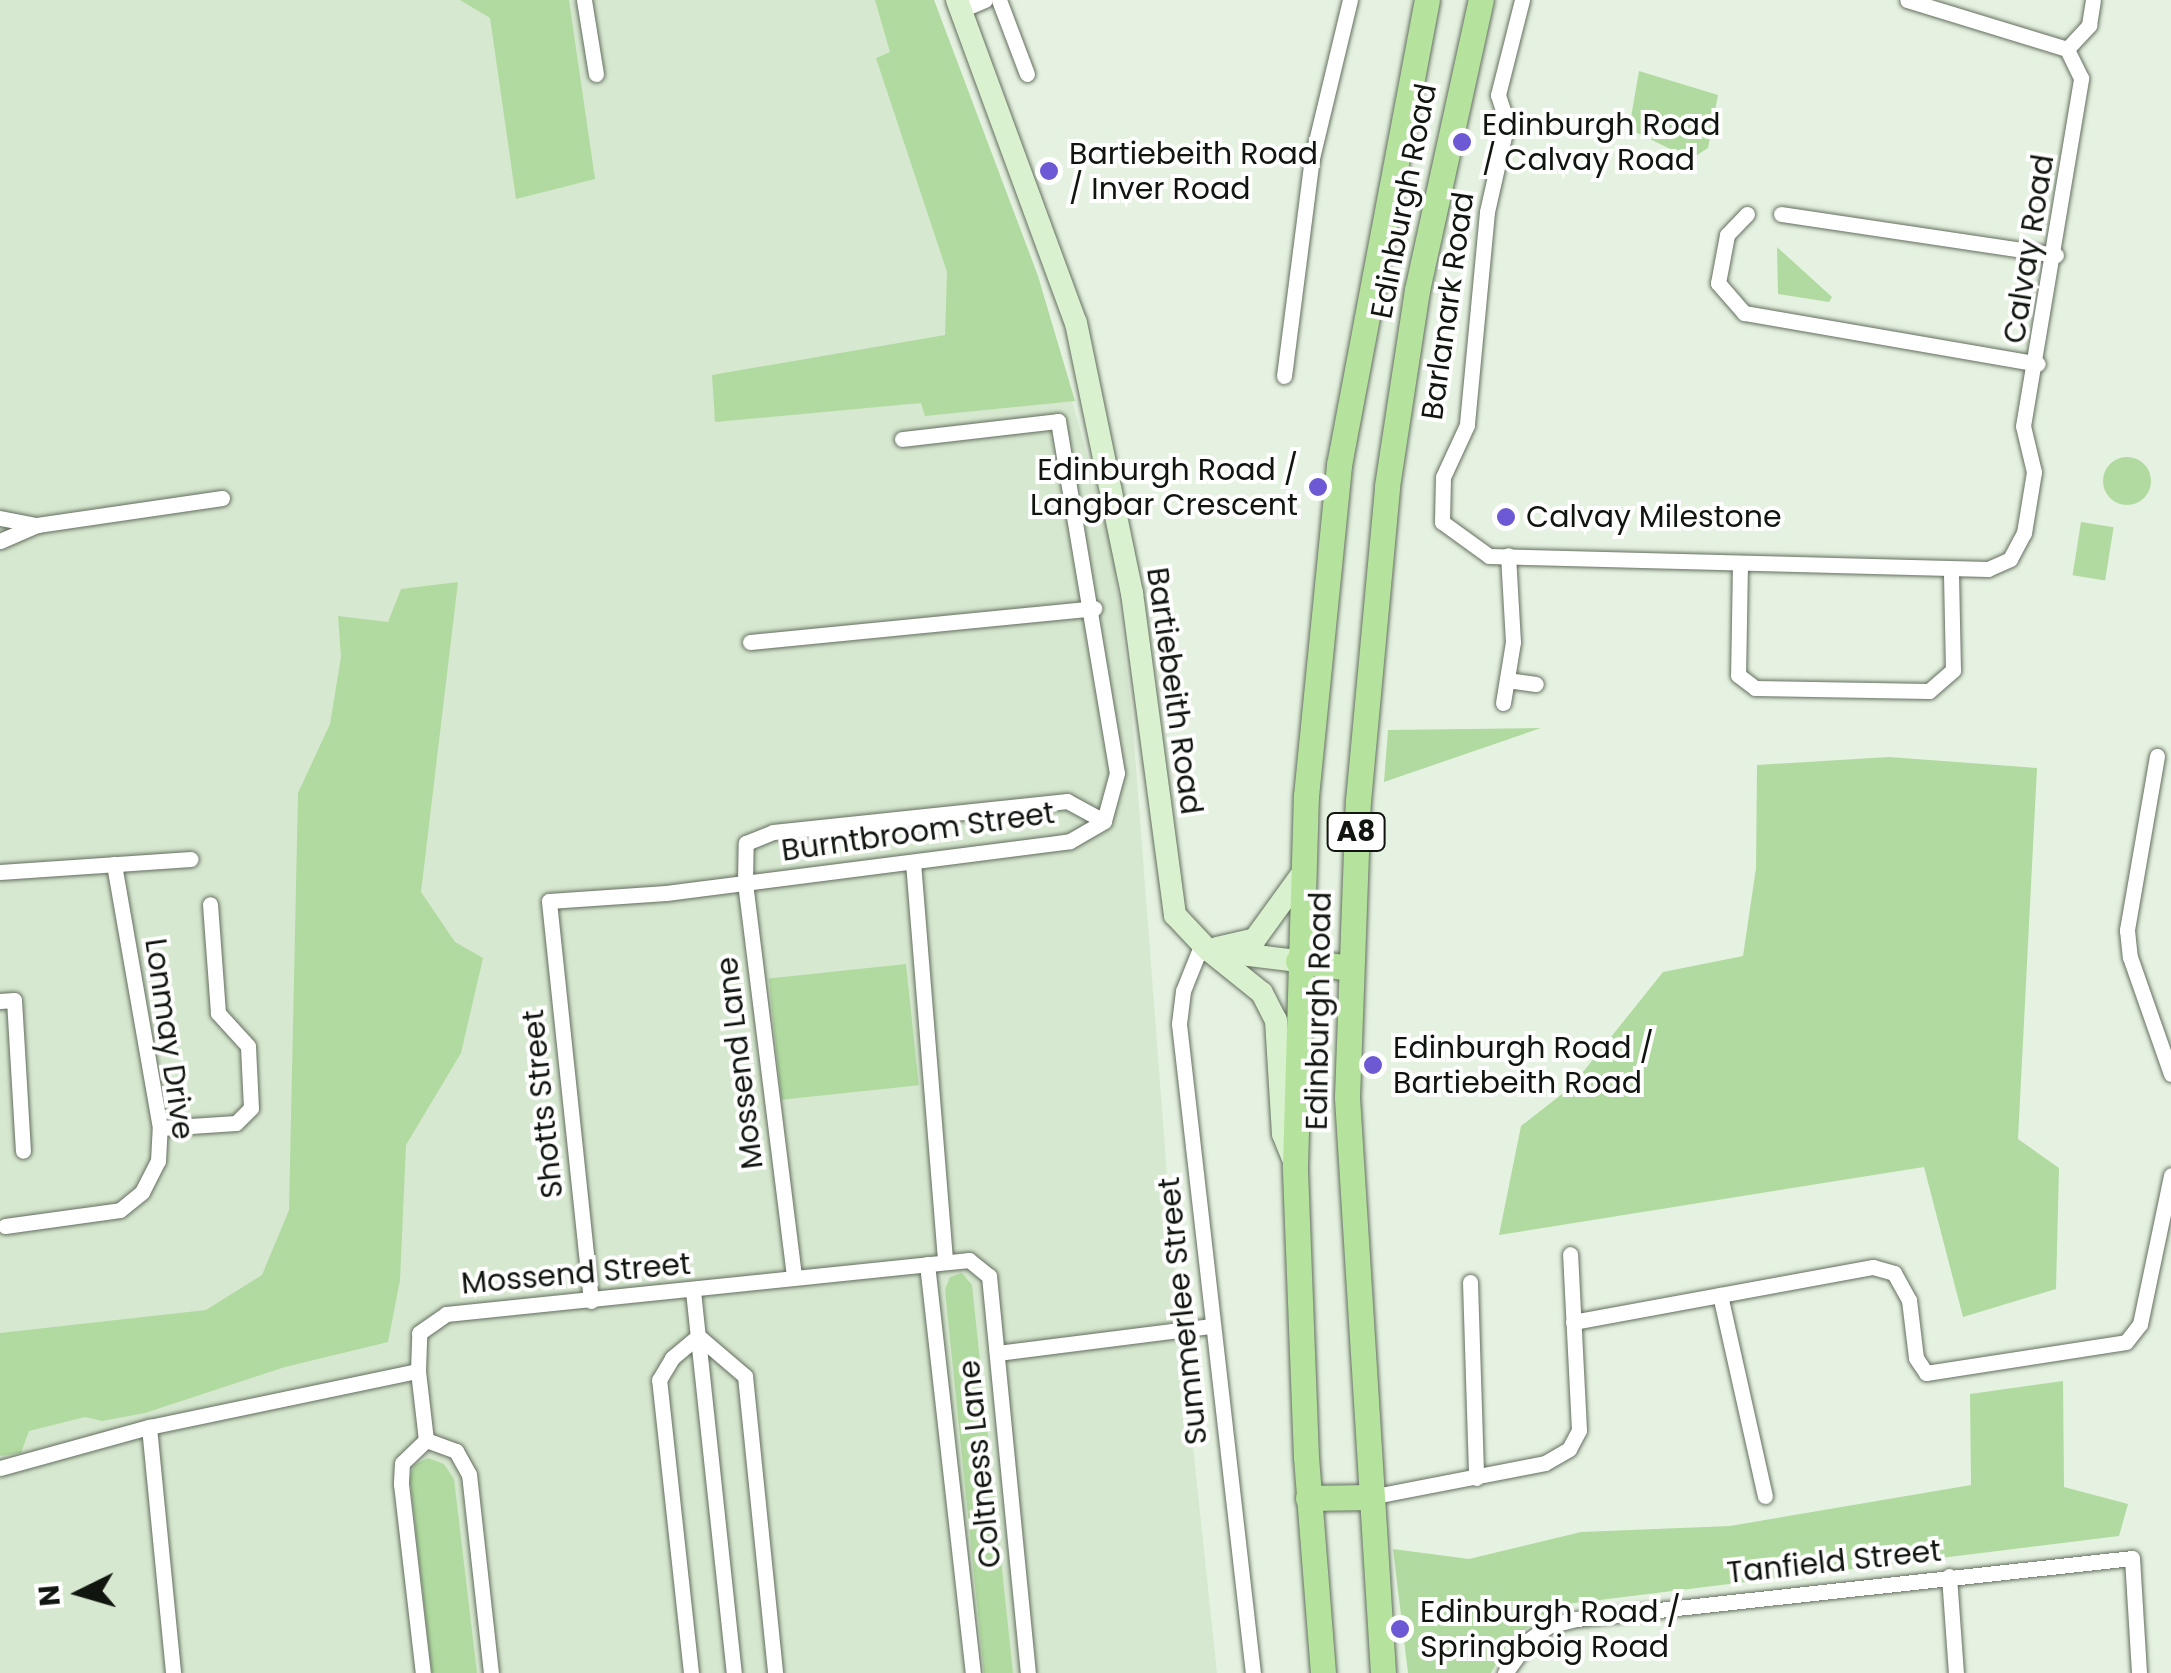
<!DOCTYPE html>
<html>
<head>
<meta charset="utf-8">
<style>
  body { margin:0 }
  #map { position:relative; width:2171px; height:1673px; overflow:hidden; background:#e6f2e1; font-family:Poppins,sans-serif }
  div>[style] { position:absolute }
  .built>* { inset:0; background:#d7e8d0 }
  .green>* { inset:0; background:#b1daa0; transform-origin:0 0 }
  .round { border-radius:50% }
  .roads { filter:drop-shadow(0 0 2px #636e5f) drop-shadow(0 0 2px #636e5f) }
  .street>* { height:15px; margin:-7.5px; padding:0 7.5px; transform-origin:7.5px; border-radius:7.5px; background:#fff }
  .secondary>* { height:22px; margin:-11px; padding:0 11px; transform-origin:11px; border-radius:11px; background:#daf1cf }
  .primary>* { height:25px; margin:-12.5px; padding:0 12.5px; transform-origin:12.5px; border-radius:12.5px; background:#b5e39e }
  .dots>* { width:28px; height:28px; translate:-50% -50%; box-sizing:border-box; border:5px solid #fff; border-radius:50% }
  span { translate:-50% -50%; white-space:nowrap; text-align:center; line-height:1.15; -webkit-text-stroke:8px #fff; paint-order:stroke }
  .shield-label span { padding:2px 8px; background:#fff; border:2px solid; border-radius:8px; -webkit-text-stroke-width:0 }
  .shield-label { font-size:28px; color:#10150f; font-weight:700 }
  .poi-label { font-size:30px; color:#10150f }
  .left { translate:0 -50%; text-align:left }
  .right { translate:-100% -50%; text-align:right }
  .street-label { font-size:30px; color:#10150f }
  .north { position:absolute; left:30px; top:1543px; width:100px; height:100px; -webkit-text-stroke:8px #fff; paint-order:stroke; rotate:265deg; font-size:28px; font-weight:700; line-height:40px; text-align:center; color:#10150f }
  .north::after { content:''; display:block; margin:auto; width:35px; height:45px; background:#10150f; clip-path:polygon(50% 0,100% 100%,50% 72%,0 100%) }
</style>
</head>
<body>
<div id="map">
  <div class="built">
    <div style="clip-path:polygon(0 0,934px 0,1038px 276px,1112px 546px,1132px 714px,1174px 1266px,1217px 1673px,0 1673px)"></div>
  </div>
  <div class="green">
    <div style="clip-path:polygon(460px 0,569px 0,595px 179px,516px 199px,490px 18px)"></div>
    <div style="clip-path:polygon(875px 0,934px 0,1038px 276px,1075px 401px,925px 416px,921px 403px,715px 422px,712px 375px,945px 335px,947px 272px,876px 58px,890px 52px)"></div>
    <div style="clip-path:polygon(1639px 71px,1718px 95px,1708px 148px,1691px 159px,1629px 129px)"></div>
    <div style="clip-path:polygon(1777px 247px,1832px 297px,1829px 302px,1778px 294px)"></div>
    <div class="round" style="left:2103px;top:457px;width:48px;height:48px"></div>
    <div style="left:2081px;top:522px;width:33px;height:54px;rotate:9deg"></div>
    <div style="clip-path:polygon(458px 582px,421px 892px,455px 942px,483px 958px,461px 1053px,406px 1145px,400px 1280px,388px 1342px,285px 1367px,145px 1413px,102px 1421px,85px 1417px,29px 1431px,21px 1453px,0 1456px,0 1333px,206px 1310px,262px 1275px,289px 1210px,298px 793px,330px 724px,341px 657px,338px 616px,388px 622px,401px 589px)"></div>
    <div style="clip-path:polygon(1541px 728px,1384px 782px,1388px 730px)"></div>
    <div style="clip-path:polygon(1889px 757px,2037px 768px,2018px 1139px,2059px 1168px,2056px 1289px,1963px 1317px,1924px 1167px,1499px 1235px,1521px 1126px,1571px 1087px,1663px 972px,1743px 956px,1756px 868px,1757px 765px)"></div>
    <div style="left:906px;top:964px;width:122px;height:138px;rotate:84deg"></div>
    <div style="clip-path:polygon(962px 1273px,972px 1285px,1013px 1673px,984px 1673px,945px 1290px,950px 1277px)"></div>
    <div style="clip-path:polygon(2063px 1381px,2064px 1487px,2128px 1504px,2119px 1536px,1559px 1605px,1510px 1640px,1491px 1673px,1408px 1673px,1393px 1549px,1469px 1559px,1581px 1532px,1730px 1526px,1971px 1485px,1970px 1394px)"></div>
    <div style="clip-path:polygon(428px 1458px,444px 1464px,454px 1479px,477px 1673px,432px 1673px,410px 1479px,414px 1465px)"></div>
  </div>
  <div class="roads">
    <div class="street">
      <div style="left:584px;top:0;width:75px;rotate:80.8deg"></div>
      <div style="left:999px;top:0;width:79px;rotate:69.3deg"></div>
      <div style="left:1522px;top:0;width:98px;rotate:104.2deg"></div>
      <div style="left:1498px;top:95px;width:29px;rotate:72deg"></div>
      <div style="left:1507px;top:123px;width:91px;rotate:102.7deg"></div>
      <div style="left:1487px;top:212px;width:214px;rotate:95.4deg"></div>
      <div style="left:1467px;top:425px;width:57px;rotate:114.8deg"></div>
      <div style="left:1443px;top:477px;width:45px;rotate:91.3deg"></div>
      <div style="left:1442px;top:522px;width:58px;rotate:35.9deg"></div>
      <div style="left:1489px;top:556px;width:499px;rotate:1.5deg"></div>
      <div style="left:1988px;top:569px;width:24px;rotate:-24deg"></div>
      <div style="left:2010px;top:559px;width:30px;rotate:-62deg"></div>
      <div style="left:2024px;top:533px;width:62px;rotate:-80.7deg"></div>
      <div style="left:2034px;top:472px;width:47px;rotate:-103.4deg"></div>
      <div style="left:2023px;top:426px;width:353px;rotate:-80.5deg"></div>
      <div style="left:2081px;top:78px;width:32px;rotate:-116deg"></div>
      <div style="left:2067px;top:49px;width:167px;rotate:-163deg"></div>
      <div style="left:961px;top:10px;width:26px;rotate:-23deg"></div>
      <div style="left:2067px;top:49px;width:33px;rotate:-47deg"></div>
      <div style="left:2089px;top:25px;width:25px;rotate:-81deg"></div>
      <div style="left:1747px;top:214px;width:29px;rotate:134deg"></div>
      <div style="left:1727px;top:235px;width:49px;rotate:100.6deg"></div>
      <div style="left:1718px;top:283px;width:40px;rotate:49deg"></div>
      <div style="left:1744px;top:313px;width:298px;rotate:9.8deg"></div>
      <div style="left:1781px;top:214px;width:278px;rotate:8.5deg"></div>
      <div style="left:1284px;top:376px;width:220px;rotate:-82.7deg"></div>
      <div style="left:1312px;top:158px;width:163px;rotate:-76.5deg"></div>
      <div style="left:902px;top:439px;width:157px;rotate:-6.6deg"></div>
      <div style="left:1058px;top:421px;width:357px;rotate:80.5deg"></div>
      <div style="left:1117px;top:773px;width:50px;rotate:105.2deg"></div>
      <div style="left:0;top:518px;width:38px;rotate:11deg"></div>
      <div style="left:0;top:541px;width:40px;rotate:-23.4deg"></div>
      <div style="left:37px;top:525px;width:187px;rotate:-8.3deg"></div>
      <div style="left:1740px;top:564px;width:111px;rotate:91deg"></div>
      <div style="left:1738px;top:675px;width:21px;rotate:37deg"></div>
      <div style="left:1755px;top:688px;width:174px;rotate:1deg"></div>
      <div style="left:1929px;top:691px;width:32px;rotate:-41deg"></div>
      <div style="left:1953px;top:670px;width:97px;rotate:-91.2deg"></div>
      <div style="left:750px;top:642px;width:346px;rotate:-5.6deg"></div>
      <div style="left:1507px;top:680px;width:29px;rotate:8deg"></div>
      <div style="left:1503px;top:703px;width:62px;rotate:-80.7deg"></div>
      <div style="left:1513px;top:642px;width:87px;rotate:-93.3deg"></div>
      <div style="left:2157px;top:756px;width:177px;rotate:99.8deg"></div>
      <div style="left:2127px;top:930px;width:27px;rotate:84deg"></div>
      <div style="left:2130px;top:957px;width:124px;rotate:70.7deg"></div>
      <div style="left:913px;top:862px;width:401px;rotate:85.4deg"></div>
      <div style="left:0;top:872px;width:191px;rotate:-3.9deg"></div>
      <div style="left:1201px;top:946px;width:48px;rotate:111.8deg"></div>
      <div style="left:1183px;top:991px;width:33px;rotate:97deg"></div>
      <div style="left:1179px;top:1024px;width:653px;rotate:83.5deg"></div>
      <div style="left:0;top:1001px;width:14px;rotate:-4deg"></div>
      <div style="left:14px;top:1000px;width:151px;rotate:86.6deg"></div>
      <div style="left:160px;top:1128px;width:76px;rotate:-3.8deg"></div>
      <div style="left:236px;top:1123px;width:21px;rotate:-45deg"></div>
      <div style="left:251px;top:1108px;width:62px;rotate:-92.8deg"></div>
      <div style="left:248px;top:1046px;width:45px;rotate:-132.3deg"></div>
      <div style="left:218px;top:1013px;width:109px;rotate:-94.2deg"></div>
      <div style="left:5px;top:1226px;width:116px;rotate:-7.9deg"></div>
      <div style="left:120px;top:1210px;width:28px;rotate:-39deg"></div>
      <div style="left:142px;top:1192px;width:35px;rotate:-63deg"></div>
      <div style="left:158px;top:1161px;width:33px;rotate:-87deg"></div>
      <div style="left:160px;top:1128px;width:268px;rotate:-99.9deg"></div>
      <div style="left:927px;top:1264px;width:412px;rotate:83.6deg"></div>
      <div style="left:794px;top:1276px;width:397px;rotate:-97.1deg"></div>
      <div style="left:745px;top:882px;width:39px;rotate:-89deg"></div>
      <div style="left:746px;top:843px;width:29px;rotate:-22deg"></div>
      <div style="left:773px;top:832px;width:296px;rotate:-6deg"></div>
      <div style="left:1067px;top:801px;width:42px;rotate:28.4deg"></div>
      <div style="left:1470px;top:1282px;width:196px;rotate:88.2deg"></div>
      <div style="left:693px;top:1291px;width:384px;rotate:83.9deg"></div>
      <div style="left:1720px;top:1295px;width:206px;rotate:77.4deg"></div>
      <div style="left:591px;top:1301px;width:402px;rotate:-96deg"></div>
      <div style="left:549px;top:901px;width:117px;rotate:-3.9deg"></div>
      <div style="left:666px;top:893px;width:407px;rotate:-7.3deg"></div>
      <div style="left:1070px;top:841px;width:39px;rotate:-30deg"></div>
      <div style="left:1573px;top:1322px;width:305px;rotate:-10.4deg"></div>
      <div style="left:1873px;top:1267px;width:22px;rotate:16deg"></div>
      <div style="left:1894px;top:1273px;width:31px;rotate:61deg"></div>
      <div style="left:1909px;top:1300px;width:58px;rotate:83.1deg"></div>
      <div style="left:1916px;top:1358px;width:18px;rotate:56deg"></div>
      <div style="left:1926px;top:1373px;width:202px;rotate:-8.8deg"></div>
      <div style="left:2126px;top:1342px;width:23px;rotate:-52deg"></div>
      <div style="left:2140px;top:1324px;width:152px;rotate:-78.2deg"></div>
      <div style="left:997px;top:1353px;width:217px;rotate:-7.2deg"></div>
      <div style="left:418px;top:1371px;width:69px;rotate:83.4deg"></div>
      <div style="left:426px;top:1440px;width:33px;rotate:136deg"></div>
      <div style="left:402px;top:1463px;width:21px;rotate:93deg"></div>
      <div style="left:401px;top:1484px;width:190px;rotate:83.4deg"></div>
      <div style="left:149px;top:1427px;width:247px;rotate:84.4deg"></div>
      <div style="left:426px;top:1440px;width:32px;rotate:20deg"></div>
      <div style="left:456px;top:1451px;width:26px;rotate:61deg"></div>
      <div style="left:469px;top:1474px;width:200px;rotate:83.7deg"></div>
      <div style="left:0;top:1468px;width:155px;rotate:-15.4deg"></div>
      <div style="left:149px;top:1427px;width:275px;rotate:-11.8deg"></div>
      <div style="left:418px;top:1371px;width:38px;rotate:-88deg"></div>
      <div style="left:419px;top:1333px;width:33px;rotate:-35deg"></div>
      <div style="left:446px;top:1314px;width:526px;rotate:-5.89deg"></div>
      <div style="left:969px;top:1260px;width:26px;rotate:39deg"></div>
      <div style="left:989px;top:1276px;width:399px;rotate:84.4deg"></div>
      <div style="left:1370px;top:1497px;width:178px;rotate:-11deg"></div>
      <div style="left:1545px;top:1463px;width:28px;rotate:-30deg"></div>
      <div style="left:1569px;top:1449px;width:21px;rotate:-62deg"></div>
      <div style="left:1579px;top:1430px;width:176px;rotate:-92.9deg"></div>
      <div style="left:1949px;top:1576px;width:97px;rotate:85.9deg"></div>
      <div style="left:691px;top:1673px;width:295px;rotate:-96.2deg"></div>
      <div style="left:659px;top:1380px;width:26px;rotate:-59deg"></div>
      <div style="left:672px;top:1358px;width:34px;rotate:-40deg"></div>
      <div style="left:698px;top:1336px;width:62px;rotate:40.4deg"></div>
      <div style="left:745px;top:1376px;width:299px;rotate:84.2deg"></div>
      <div style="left:1505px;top:1673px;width:41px;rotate:-54deg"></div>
      <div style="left:1529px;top:1640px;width:24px;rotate:-36deg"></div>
      <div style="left:1548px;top:1626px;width:30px;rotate:-14deg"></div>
      <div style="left:1577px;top:1619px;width:558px;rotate:-6.27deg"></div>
      <div style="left:2132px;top:1558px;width:115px;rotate:86.5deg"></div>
    </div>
    <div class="secondary">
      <div style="left:957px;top:0;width:344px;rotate:69.8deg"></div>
      <div style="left:1076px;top:323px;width:276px;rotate:78.3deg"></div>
      <div style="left:1132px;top:593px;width:325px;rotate:82.4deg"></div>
      <div style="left:1175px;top:915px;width:48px;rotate:46.7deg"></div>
      <div style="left:1208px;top:950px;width:91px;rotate:7deg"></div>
      <div style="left:1217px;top:948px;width:39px;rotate:-13deg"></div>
      <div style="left:1255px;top:939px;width:80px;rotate:-54.1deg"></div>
      <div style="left:1211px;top:952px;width:65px;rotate:38.8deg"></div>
      <div style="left:1262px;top:993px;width:30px;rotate:63deg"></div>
      <div style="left:1276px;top:1020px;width:114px;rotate:86.5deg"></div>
      <div style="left:1283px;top:1134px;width:32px;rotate:68deg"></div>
    </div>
    <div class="primary">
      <div style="left:1298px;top:961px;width:52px;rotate:7.7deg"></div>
      <div style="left:1308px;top:1498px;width:62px;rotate:-0.9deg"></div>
      <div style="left:1323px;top:1673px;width:217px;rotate:-94.5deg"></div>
      <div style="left:1306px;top:1457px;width:292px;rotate:-92.2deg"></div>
      <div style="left:1295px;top:1165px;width:369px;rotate:-88.3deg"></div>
      <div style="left:1306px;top:796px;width:333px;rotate:-84.3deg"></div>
      <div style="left:1339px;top:465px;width:473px;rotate:-79.3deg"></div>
      <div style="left:1383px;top:1673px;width:577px;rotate:-93.58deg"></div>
      <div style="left:1347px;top:1097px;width:296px;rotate:-87.9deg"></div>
      <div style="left:1358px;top:801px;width:316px;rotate:-84.7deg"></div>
      <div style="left:1387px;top:486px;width:198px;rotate:-81.3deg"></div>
      <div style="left:1417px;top:290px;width:297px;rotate:-77.6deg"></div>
    </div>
  </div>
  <div class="dots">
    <div style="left:1462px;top:142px;background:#6d59d3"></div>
    <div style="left:1049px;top:171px;background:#6d59d3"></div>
    <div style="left:1318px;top:487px;background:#6d59d3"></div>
    <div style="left:1506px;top:517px;background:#6d59d3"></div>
    <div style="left:1373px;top:1065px;background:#6d59d3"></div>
    <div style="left:1400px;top:1629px;background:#6d59d3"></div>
  </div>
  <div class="shield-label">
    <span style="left:1356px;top:832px">A8</span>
  </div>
  <div class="poi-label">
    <span class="left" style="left:1482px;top:142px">Edinburgh Road<br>/ Calvay Road</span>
    <span class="left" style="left:1069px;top:171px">Bartiebeith Road<br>/ Inver Road</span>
    <span class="right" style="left:1298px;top:487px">Edinburgh Road /<br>Langbar Crescent</span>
    <span class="left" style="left:1526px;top:517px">Calvay Milestone</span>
    <span class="left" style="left:1393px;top:1065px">Edinburgh Road /<br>Bartiebeith Road</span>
    <span class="left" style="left:1420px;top:1629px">Edinburgh Road /<br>Springboig Road</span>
  </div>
  <div class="street-label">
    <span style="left:1404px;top:201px;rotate:-79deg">Edinburgh Road</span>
    <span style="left:2029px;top:249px;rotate:-81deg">Calvay Road</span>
    <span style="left:1448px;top:306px;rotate:-82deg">Barlanark Road</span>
    <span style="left:1174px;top:691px;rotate:82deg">Bartiebeith Road</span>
    <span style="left:918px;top:832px;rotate:-8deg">Burntbroom Street</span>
    <span style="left:1319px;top:1011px;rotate:-89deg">Edinburgh Road</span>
    <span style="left:169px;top:1039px;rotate:82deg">Lonmay Drive</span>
    <span style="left:740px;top:1063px;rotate:-97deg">Mossend Lane</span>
    <span style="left:543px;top:1104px;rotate:-96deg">Shotts Street</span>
    <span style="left:576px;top:1274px;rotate:-5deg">Mossend Street</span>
    <span style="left:1183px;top:1311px;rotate:-96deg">Summerlee Street</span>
    <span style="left:980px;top:1464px;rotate:-96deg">Coltness Lane</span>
    <span style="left:1834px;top:1562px;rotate:-6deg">Tanfield Street</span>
  </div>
  <div class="north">N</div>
</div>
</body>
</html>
